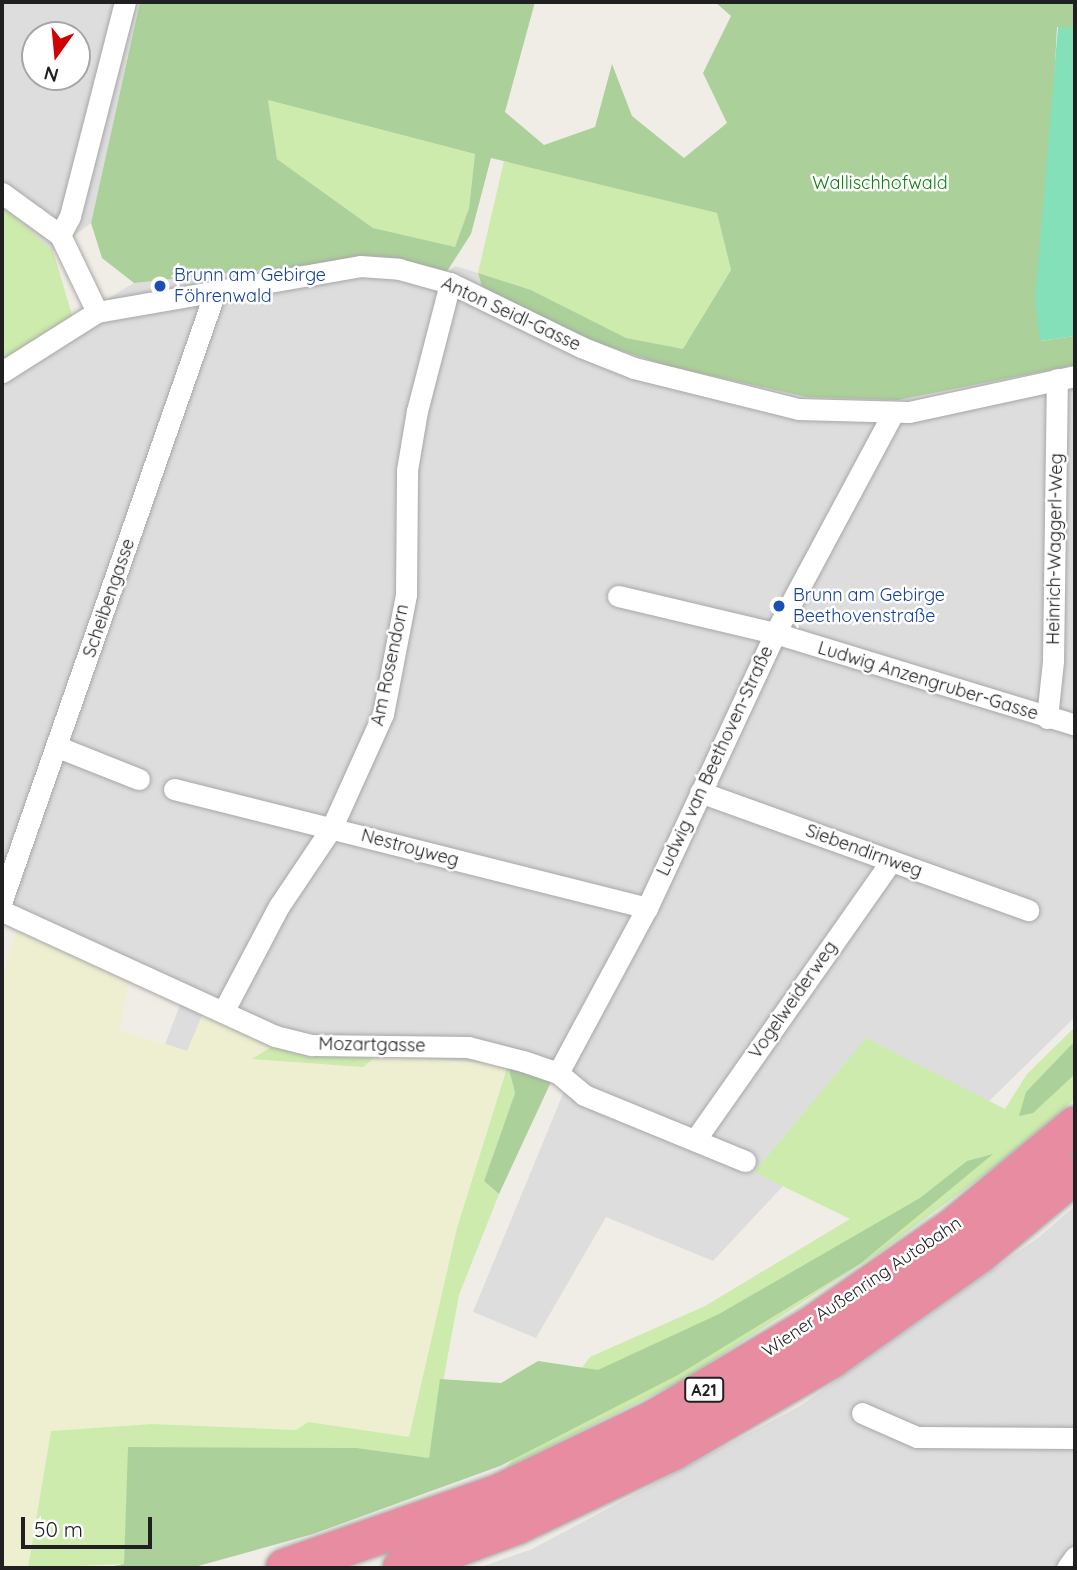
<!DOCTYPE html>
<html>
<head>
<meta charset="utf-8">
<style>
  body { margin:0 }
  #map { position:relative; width:1077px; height:1570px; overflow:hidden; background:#f0ede6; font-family:Quicksand,sans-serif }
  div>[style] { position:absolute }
  .residential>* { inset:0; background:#dedddd }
  .farmland>* { inset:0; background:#eeefd1 }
  .grass>* { inset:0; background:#cdebac }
  .forest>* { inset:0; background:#acd09a }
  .pitch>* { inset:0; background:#83e0b9 }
  .roads { filter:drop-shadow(0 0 2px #a7a7a7) drop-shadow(0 0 2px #a7a7a7) }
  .minor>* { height:21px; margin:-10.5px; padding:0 10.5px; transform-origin:10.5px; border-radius:10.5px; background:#fff }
  .motorway>* { height:38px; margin:-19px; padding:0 19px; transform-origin:19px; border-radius:19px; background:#e88da1 }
  .dots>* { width:19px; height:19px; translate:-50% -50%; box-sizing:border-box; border:4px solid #fff; border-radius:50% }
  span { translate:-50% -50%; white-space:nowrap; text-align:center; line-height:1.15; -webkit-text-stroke:5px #fff; paint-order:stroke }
  .shield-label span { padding:2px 5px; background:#fff; border:2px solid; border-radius:5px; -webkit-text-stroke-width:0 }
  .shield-label { font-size:16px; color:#202020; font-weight:700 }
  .park-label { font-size:18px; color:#0b8111 }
  .transit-label { font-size:18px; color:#164399 }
  .left { translate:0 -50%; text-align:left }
  .street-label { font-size:18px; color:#202020 }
  .frame { position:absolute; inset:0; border:4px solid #202020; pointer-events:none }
  .north { position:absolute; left:21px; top:21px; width:70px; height:70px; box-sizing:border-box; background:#fff; border:2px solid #a6a6a6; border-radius:50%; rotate:195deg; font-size:19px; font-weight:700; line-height:28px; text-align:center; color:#202020 }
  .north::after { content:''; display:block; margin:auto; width:24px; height:32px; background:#cf0006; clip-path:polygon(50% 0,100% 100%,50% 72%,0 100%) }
  .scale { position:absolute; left:21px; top:1517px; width:131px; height:32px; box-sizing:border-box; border:4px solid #202020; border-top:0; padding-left:9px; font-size:21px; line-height:24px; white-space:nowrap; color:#202020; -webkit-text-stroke:5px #fff; paint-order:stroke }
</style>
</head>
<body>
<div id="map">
  <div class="residential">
    <div style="clip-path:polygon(evenodd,2px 2px,140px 2px,91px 223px,53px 251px,2px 205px,2px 2px,35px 35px,77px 35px,77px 77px,35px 77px,35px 35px)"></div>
    <div style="clip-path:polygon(379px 258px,444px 276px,455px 266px,478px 273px,484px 294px,1030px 371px,1075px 365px,1075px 1017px,989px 1101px,866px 1039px,754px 1172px,783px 1186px,713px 1261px,606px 1217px,536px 1338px,473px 1312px,565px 1089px,551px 1082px,271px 1047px,205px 1011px,187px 1051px,165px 1044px,182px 1000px,2px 924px,2px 362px,134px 283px)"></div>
    <div style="clip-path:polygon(1075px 1206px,1075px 1568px,478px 1568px,532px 1549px,800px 1406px,1039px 1237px)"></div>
  </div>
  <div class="farmland">
    <div style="clip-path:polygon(17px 928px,131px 974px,119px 1030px,187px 1051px,204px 1011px,271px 1047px,508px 1065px,457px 1228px,409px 1437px,308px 1422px,296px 1430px,152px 1424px,31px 1568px,2px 1568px,2px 980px)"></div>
  </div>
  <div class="grass">
    <div style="clip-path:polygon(268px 100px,475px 154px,469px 208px,455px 248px,373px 228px,277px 159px)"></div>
    <div style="clip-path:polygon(504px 161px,717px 213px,731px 270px,683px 349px,626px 338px,531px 290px,478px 273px)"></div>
    <div style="clip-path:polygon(2px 205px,53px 251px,73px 318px,2px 362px)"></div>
    <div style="clip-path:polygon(1075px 1027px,1075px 1099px,1000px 1163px,880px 1252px,681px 1381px,506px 1468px,590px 1357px,705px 1306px,850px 1219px,754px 1172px,866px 1038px,1005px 1109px,1027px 1074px)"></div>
    <div style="clip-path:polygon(271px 1047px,299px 1051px,376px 1056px,363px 1067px,252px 1059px)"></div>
    <div style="clip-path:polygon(508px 1065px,515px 1093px,484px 1181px,499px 1194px,459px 1295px,429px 1458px,357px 1448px,129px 1447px,124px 1564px,28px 1568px,51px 1431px,152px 1424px,296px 1430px,308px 1422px,409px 1437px,457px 1228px)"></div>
  </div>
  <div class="forest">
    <div style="clip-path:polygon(evenodd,140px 2px,535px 2px,505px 112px,544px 145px,595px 127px,612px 64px,632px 116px,684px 158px,727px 123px,703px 73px,731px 16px,715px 2px,1075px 2px,1075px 27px,1057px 27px,1040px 341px,1075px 336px,1075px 365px,898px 400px,807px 397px,668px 366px,568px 333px,484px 294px,478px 273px,531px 290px,626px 338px,683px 349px,731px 270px,717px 213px,491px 158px,471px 234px,444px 276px,379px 258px,134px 283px,102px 258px,91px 223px,140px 2px,268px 100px,475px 154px,469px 208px,455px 247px,373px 228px,277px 159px,268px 100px)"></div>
    <div style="clip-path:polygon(1075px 1041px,1075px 1074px,1033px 1113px,1019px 1116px,1026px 1092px)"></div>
    <div style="clip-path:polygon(508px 1065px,551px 1082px,499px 1194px,484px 1181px,515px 1093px)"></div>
    <div style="clip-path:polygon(993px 1154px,861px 1263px,678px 1375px,500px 1466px,313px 1534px,191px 1568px,103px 1568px,124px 1564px,128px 1447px,357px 1448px,429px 1458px,440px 1379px,501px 1383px,538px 1361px,598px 1370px,719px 1314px,920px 1198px,967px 1161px)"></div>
  </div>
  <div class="pitch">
    <div style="clip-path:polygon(1058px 27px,1075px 27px,1075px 336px,1040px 341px,1035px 300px)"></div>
  </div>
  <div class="roads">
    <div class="minor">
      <div style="left:2px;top:193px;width:72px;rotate:35.9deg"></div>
      <div style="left:60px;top:235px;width:85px;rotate:64.3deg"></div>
      <div style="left:60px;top:235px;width:21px;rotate:-62deg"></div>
      <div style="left:70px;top:216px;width:221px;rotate:-75.6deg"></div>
      <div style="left:2px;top:372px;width:112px;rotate:-32.3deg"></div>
      <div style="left:97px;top:312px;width:267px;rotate:-9.9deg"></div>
      <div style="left:360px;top:266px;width:39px;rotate:4deg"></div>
      <div style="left:399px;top:269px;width:53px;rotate:15.4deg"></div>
      <div style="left:450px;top:283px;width:146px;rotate:26deg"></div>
      <div style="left:581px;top:347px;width:57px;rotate:21.6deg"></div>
      <div style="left:634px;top:368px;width:169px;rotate:14deg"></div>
      <div style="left:798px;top:409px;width:111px;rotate:1.5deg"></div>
      <div style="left:909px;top:412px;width:170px;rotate:-12.2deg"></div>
      <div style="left:618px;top:596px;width:161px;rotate:13.3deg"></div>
      <div style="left:775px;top:633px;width:314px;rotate:17deg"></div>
      <div style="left:1047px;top:718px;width:57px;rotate:-84deg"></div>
      <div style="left:1053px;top:661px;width:282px;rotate:-89.2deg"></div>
      <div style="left:58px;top:747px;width:87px;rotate:21.6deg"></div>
      <div style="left:174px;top:789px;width:488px;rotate:14.1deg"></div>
      <div style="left:700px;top:792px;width:349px;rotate:19.8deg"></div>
      <div style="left:2px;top:900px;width:641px;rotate:-70.69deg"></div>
      <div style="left:2px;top:911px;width:300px;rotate:24.6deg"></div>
      <div style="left:275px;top:1036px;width:38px;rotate:14deg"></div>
      <div style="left:312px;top:1045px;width:156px;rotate:0.7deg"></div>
      <div style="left:468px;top:1047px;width:57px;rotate:14.3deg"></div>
      <div style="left:523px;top:1061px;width:37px;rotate:19deg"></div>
      <div style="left:558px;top:1073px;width:34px;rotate:40deg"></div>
      <div style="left:584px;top:1095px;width:174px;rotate:22.3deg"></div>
      <div style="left:223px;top:1012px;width:120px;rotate:-62.2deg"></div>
      <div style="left:279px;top:906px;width:95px;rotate:-56.1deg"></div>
      <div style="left:332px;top:827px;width:124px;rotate:-65.7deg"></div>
      <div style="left:383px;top:714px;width:122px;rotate:-79.1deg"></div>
      <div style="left:406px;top:594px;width:124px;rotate:-89.5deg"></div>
      <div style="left:407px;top:470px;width:60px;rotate:-80.4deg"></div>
      <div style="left:417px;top:411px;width:132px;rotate:-75.5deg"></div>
      <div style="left:558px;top:1073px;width:187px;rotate:-61.7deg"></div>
      <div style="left:647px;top:908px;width:303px;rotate:-65deg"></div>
      <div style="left:775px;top:633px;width:250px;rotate:-61.8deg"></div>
      <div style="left:695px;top:1140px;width:341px;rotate:-54.9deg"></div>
      <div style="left:862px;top:1413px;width:60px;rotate:23.6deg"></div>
      <div style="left:917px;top:1437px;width:158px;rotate:0.4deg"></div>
      <div style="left:1067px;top:1568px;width:14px;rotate:-54deg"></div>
    </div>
    <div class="motorway">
      <div style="left:285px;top:1568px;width:228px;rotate:-19.2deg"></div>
      <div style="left:500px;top:1493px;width:172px;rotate:-25.5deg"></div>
      <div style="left:655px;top:1419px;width:180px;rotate:-30.7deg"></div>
      <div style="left:810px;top:1327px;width:175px;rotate:-34.8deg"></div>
      <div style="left:954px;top:1227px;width:158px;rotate:-39.9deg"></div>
      <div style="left:402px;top:1568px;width:123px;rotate:-20.5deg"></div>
      <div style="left:517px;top:1525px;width:173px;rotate:-25.4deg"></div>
      <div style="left:673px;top:1451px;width:183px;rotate:-30.2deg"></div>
      <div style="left:831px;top:1359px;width:181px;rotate:-35.4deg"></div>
      <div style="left:979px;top:1254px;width:125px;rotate:-39.8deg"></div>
    </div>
  </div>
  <div class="dots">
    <div style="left:160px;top:286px;background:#1a4fb4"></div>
    <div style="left:779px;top:606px;background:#1a4fb4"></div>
  </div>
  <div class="shield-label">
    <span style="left:704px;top:1390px">A21</span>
  </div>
  <div class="park-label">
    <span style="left:880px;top:183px">Wallischhofwald</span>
  </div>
  <div class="transit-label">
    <span class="left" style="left:174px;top:286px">Brunn am Gebirge<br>Föhrenwald</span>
    <span class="left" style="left:793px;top:606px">Brunn am Gebirge<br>Beethovenstraße</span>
  </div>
  <div class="street-label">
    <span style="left:511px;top:314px;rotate:25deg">Anton Seidl-Gasse</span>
    <span style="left:1055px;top:549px;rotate:-89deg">Heinrich-Waggerl-Weg</span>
    <span style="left:109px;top:598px;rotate:-71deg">Scheibengasse</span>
    <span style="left:390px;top:665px;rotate:-78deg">Am Rosendorn</span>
    <span style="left:928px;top:681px;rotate:17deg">Ludwig Anzengruber-Gasse</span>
    <span style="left:715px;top:761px;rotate:-65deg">Ludwig van Beethoven-Straße</span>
    <span style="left:410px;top:848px;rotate:15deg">Nestroyweg</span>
    <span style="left:864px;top:851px;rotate:20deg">Siebendirnweg</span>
    <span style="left:793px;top:1000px;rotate:-55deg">Vogelweiderweg</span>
    <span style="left:372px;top:1045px;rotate:1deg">Mozartgasse</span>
    <span style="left:862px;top:1287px;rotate:-34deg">Wiener Außenring Autobahn</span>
  </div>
  <div class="frame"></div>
  <div class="north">N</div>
  <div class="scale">50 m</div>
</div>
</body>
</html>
